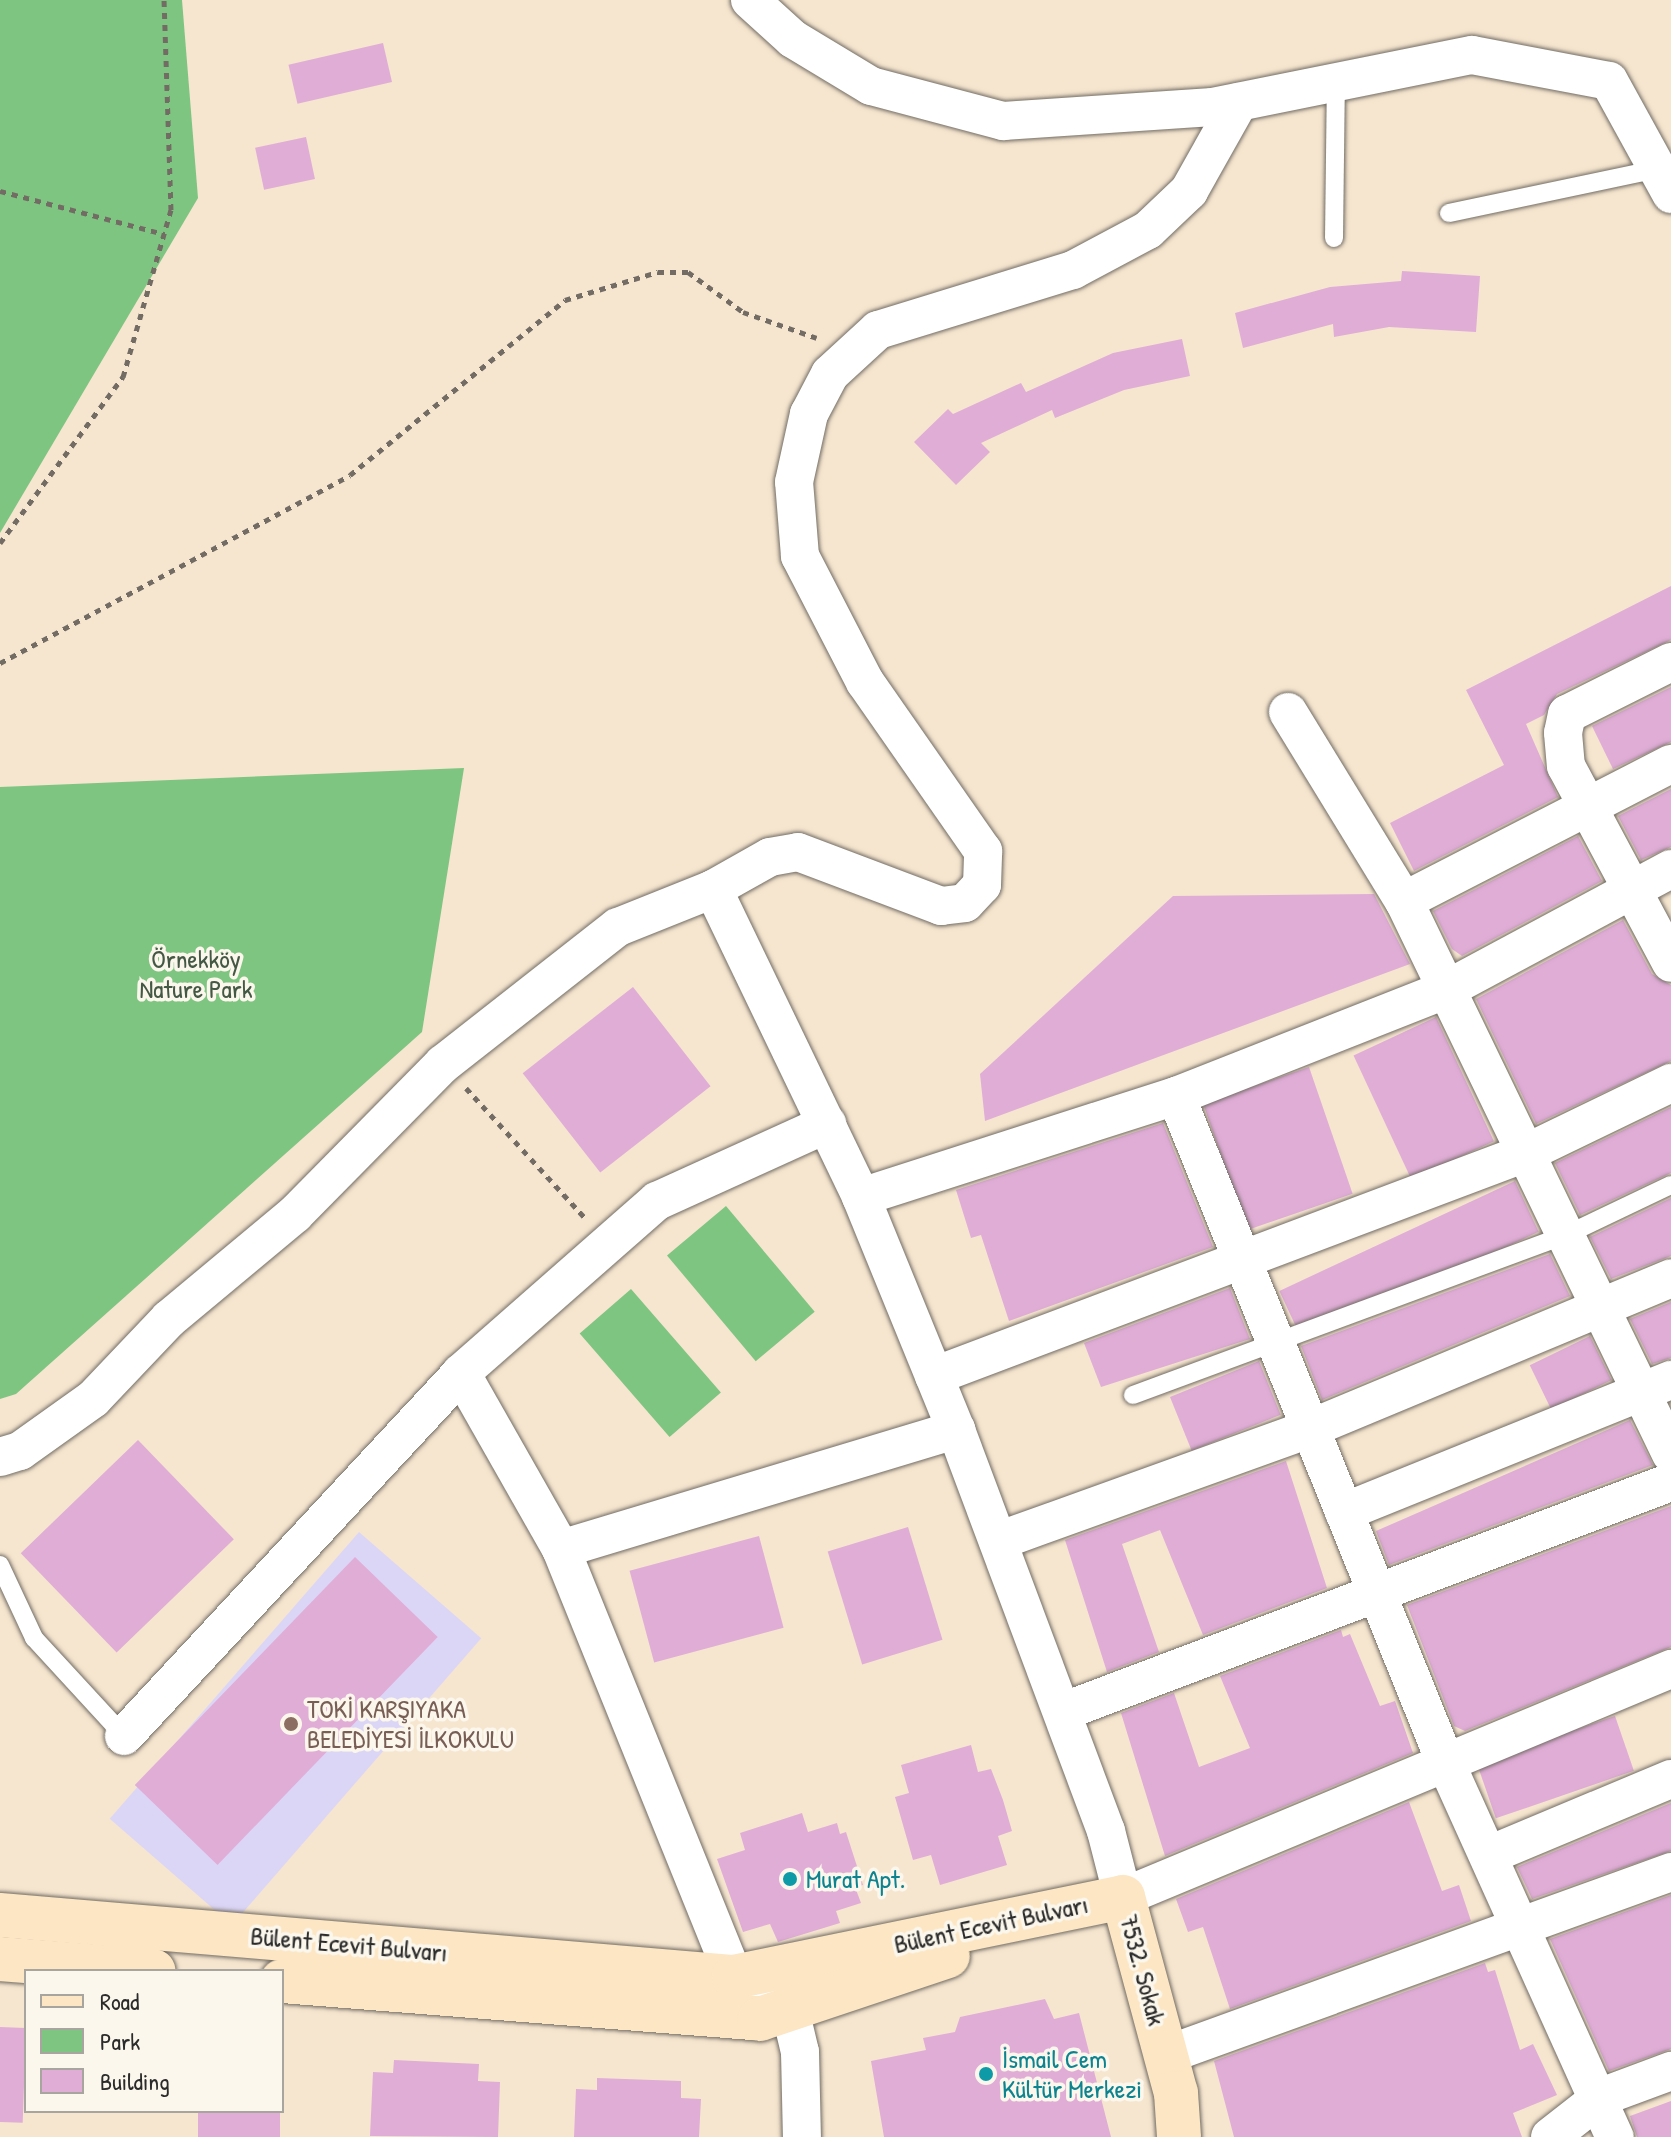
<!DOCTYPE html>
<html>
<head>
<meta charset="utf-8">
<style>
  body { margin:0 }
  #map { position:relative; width:1671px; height:2137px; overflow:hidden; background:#f6e6cf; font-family:"Patrick Hand",sans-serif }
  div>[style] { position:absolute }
  .built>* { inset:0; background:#dcd6f6; transform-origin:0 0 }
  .green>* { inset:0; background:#7ec581; transform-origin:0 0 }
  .building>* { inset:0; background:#e0add7; transform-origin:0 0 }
  .path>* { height:5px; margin-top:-2.5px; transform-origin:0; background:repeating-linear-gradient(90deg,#726c64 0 6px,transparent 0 12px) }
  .roads { filter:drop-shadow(0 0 2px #726c64) drop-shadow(0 0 2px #726c64) }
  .lane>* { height:18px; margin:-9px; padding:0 9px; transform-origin:9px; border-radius:9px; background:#fff }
  .street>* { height:38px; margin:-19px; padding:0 19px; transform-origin:19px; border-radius:19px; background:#fff }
  .secondary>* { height:44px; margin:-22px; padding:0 22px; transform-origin:22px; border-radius:22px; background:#fce6c4 }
  .dots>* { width:22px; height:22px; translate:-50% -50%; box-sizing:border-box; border:4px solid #fbf7ec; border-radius:50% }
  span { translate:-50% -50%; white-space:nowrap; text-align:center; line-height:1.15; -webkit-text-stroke:7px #fbf7ec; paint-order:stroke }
  .park-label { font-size:26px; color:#445945 }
  .education-label { font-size:26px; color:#785e54 }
  .left { translate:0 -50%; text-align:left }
  .culture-label { font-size:26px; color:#0d838f }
  .street-label { font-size:26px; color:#2b2b2b }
  .legend { position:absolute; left:24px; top:1969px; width:260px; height:144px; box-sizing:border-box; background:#fbf7ec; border:2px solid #a8a59f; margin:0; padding:10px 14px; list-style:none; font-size:24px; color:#2b2b2b }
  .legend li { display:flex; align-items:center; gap:16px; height:40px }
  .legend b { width:40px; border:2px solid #a8a59f }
</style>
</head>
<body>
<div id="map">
  <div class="built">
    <div style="left:359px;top:1532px;width:162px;height:380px;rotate:41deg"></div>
  </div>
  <div class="green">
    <div style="clip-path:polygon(0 0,182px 0,198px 198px,0 533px)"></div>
    <div style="clip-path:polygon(464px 768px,422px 1032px,16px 1394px,0 1399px,0 787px)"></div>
    <div style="left:726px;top:1206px;width:138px;height:77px;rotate:50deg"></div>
    <div style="left:631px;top:1289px;width:137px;height:68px;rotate:49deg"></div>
  </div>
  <div class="building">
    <div style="left:383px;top:43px;width:40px;height:97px;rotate:77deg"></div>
    <div style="left:306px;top:137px;width:43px;height:52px;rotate:78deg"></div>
    <div style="clip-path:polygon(1402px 271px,1480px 276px,1476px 332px,1389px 327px,1334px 337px,1333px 324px,1243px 348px,1235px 313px,1330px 287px,1401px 281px)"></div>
    <div style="clip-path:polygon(1182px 339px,1190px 376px,1124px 390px,1055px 418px,1052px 410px,981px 443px,990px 452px,956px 485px,914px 442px,948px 409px,953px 414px,1021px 383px,1026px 392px,1113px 353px)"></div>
    <div style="clip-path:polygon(1671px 586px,1671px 640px,1557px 694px,1544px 715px,1526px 724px,1558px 797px,1414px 871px,1390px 823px,1504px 765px,1466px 690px)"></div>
    <div style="clip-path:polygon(1671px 687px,1671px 742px,1613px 769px,1592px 726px)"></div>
    <div style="clip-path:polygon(1671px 789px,1671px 847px,1641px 860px,1618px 816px)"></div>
    <div style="clip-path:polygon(1578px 836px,1602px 881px,1462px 956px,1452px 949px,1433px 911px)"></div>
    <div style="clip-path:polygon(1374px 894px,1410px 964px,985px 1121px,980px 1074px,1173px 896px)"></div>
    <div style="clip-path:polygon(1623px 920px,1652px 974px,1671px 985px,1671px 1061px,1536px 1124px,1476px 999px)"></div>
    <div style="left:633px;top:987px;width:126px;height:140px;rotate:52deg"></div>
    <div style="left:1436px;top:1017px;width:137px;height:91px;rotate:65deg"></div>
    <div style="left:1309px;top:1067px;width:134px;height:112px;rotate:71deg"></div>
    <div style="clip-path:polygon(1671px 1107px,1671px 1173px,1580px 1215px,1555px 1163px)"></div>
    <div style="clip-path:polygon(1163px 1123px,1213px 1247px,1009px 1321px,981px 1235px,971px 1238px,956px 1190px)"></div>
    <div style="left:1515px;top:1181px;width:56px;height:260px;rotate:65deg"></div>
    <div style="clip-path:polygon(1671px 1198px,1671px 1256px,1611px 1279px,1590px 1237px)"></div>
    <div style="clip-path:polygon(1550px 1254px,1570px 1296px,1322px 1400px,1301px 1346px)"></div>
    <div style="clip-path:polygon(1230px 1288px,1250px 1339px,1101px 1387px,1084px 1343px)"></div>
    <div style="clip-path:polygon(1671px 1302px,1671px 1358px,1652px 1364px,1630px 1319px)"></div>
    <div style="left:1590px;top:1336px;width:49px;height:67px;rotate:64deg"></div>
    <div style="left:1259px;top:1361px;width:58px;height:96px;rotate:68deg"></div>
    <div style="clip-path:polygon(1630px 1420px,1653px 1465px,1389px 1565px,1376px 1531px)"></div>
    <div style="left:138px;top:1440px;width:138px;height:163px;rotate:46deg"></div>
    <div style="clip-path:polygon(1286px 1461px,1327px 1588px,1203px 1635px,1160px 1530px,1122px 1544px,1159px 1652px,1107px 1672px,1065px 1540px)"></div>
    <div style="clip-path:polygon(1671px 1506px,1671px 1647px,1465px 1731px,1454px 1726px,1407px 1605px)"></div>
    <div style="left:908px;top:1527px;width:118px;height:84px;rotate:73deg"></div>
    <div style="left:759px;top:1536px;width:95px;height:134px;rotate:75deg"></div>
    <div style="left:355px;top:1557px;width:115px;height:317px;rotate:44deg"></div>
    <div style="clip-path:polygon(1341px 1630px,1343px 1637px,1350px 1634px,1380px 1706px,1395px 1701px,1413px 1753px,1165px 1856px,1121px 1713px,1174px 1693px,1199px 1767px,1250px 1748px,1220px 1676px)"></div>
    <div style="left:1615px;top:1716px;width:58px;height:146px;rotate:71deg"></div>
    <div style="clip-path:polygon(971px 1745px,978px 1772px,991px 1769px,1003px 1800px,1012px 1831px,998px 1836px,1007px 1865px,940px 1885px,931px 1855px,913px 1860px,895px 1797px,909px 1793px,901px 1765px)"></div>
    <div style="clip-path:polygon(1409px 1802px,1442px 1891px,1459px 1885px,1471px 1921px,1230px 2009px,1203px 1927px,1188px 1932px,1176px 1899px)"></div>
    <div style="clip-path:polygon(1671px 1803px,1671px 1851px,1532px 1899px,1517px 1867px)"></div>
    <div style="clip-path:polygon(802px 1813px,808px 1832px,837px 1823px,840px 1834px,846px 1832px,863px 1885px,855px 1887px,861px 1903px,836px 1911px,840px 1923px,778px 1942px,770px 1924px,743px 1932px,717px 1859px,745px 1850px,740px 1833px)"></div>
    <div style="clip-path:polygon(1671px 1895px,1671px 2049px,1609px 2071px,1550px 1939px)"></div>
    <div style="clip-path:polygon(1485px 1963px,1488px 1972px,1495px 1970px,1520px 2050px,1533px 2044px,1557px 2095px,1513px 2113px,1522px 2137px,1234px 2137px,1214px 2061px)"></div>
    <div style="clip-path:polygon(1045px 1999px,1054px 2019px,1079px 2013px,1111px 2137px,884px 2137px,871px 2061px,926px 2050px,923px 2038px,955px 2032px,960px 2017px)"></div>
    <div style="left:0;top:2027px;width:26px;height:95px;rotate:2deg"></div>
    <div style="clip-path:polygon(394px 2060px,479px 2064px,478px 2081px,500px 2082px,498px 2137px,370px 2136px,373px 2072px,393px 2073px)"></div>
    <div style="clip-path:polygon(597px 2078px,681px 2081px,681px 2098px,701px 2099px,699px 2137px,574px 2137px,576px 2089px,597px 2090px)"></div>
    <div style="clip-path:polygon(1671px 2101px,1671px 2137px,1637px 2137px,1630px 2116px)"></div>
    <div style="left:198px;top:2111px;width:82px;height:26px"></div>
  </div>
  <div class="path">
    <div style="left:0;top:191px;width:170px;rotate:14.7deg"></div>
    <div style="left:0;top:543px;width:207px;rotate:-53.5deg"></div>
    <div style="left:123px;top:377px;width:174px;rotate:-74deg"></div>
    <div style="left:171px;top:210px;width:210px;rotate:-91.9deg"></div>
    <div style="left:0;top:663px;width:397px;rotate:-28.2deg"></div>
    <div style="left:350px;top:475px;width:277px;rotate:-39.1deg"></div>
    <div style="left:565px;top:300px;width:97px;rotate:-16.8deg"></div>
    <div style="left:658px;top:272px;width:30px"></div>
    <div style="left:688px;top:272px;width:68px;rotate:36deg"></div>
    <div style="left:743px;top:312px;width:78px;rotate:19.4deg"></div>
    <div style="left:466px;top:1088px;width:178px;rotate:47.5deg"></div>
  </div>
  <div class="roads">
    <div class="lane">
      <div style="left:1449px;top:213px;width:213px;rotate:-11.9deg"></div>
      <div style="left:1334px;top:238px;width:156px;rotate:-89.3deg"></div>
      <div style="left:1133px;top:1395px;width:462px;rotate:-20.3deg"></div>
      <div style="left:1566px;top:1235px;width:116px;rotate:-25.5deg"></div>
      <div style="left:0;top:1565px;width:81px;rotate:65deg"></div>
      <div style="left:34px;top:1638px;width:133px;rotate:47.4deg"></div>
    </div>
    <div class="street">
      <div style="left:750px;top:0;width:58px;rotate:42.2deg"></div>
      <div style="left:793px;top:39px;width:91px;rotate:31.1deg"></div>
      <div style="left:871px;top:86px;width:137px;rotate:14.9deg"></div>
      <div style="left:1003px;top:121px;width:210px;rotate:-3.8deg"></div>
      <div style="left:1213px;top:107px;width:264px;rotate:-11.4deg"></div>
      <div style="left:1472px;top:55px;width:139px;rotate:10.7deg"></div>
      <div style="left:1609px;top:81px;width:129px;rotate:61.2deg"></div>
      <div style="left:1671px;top:662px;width:116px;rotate:153.4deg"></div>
      <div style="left:1567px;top:714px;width:19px;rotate:102deg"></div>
      <div style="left:1563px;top:733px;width:33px;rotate:85deg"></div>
      <div style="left:1566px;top:766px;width:223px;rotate:61.9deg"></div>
      <div style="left:1288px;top:712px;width:222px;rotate:58.5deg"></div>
      <div style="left:1404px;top:901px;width:614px;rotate:64.23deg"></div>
      <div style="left:713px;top:889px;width:65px;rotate:-29.3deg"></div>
      <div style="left:770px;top:857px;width:28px;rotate:-10deg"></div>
      <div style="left:798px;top:852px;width:153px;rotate:20.7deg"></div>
      <div style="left:941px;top:906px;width:24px;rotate:-7deg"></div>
      <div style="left:965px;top:903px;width:25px;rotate:-47deg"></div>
      <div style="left:982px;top:885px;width:34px;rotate:-88deg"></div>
      <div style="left:983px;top:851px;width:206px;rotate:-124.9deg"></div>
      <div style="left:865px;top:682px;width:142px;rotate:-117.3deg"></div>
      <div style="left:800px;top:556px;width:74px;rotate:-94.6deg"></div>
      <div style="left:794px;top:482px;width:70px;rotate:-77.6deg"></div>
      <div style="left:809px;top:414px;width:45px;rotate:-62.3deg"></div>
      <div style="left:830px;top:374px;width:65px;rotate:-42.5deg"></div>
      <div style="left:878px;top:330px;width:204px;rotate:-17.1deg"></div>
      <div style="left:1073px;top:270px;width:85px;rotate:-28.1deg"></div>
      <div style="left:1148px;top:230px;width:57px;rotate:-43.6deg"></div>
      <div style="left:1189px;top:191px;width:102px;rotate:-60.7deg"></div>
      <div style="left:1404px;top:901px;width:300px;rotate:-27.2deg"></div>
      <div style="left:1176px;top:1096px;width:715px;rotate:67.99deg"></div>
      <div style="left:1444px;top:1759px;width:415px;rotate:65.7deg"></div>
      <div style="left:861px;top:1197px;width:331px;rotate:-17.8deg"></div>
      <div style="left:1176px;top:1096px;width:291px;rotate:-21.5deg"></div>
      <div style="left:1447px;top:989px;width:254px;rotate:-28.2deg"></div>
      <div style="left:461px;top:1373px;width:202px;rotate:60.4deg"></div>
      <div style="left:561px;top:1549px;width:462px;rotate:68deg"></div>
      <div style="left:734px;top:1977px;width:65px;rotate:30.5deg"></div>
      <div style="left:790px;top:2010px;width:43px;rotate:76.6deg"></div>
      <div style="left:800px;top:2052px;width:85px;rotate:88.7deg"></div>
      <div style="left:934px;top:1376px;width:635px;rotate:-20.66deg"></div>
      <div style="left:1528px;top:1152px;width:159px;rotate:-25.8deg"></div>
      <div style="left:0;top:1457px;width:21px;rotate:-17deg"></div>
      <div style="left:20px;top:1451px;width:90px;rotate:-35.5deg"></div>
      <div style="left:93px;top:1399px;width:110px;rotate:-46.5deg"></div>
      <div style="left:169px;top:1319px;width:164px;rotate:-39.8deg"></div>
      <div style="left:295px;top:1214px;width:211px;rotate:-45.4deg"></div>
      <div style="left:443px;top:1064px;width:222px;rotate:-38.1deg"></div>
      <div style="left:618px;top:927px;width:102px;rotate:-21.8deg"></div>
      <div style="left:713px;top:889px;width:342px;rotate:64.3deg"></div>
      <div style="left:861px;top:1197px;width:252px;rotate:67.8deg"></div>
      <div style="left:956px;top:1430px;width:428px;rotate:69.5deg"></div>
      <div style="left:1106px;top:1831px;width:68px;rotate:75.6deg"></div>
      <div style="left:1123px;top:1897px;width:594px;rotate:-22.59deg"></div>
      <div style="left:1344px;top:1512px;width:353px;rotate:-22deg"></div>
      <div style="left:998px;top:1541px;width:331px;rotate:-19.8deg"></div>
      <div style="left:1309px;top:1429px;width:392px;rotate:-22.6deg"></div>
      <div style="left:561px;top:1549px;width:413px;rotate:-16.8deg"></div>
      <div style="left:1062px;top:1712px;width:651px;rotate:-20.69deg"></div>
      <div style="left:124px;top:1736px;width:495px;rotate:-47.1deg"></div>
      <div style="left:461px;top:1373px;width:261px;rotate:-41.3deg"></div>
      <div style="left:657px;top:1201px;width:187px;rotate:-24.4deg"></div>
      <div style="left:1489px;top:1855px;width:197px;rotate:-22.7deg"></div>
      <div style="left:1166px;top:2055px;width:537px;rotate:-19.92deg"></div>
      <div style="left:1550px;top:2137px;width:65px;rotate:-38.1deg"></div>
      <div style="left:1601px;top:2097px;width:75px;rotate:-20.4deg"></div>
    </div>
    <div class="secondary">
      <div style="left:1123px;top:1897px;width:203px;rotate:74.9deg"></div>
      <div style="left:1176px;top:2093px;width:44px;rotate:86.1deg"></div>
      <div style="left:0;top:1915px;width:737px;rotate:4.83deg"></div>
      <div style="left:734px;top:1977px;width:397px;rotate:-11.6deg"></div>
      <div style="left:0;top:1959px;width:154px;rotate:4.5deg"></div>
      <div style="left:282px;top:1981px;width:480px;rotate:4.5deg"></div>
      <div style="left:760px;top:2019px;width:198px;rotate:-18.5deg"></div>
    </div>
  </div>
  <div class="dots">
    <div style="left:291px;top:1724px;background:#8d6e63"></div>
    <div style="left:790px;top:1879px;background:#0f9aa8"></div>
    <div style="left:986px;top:2074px;background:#0f9aa8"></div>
  </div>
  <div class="park-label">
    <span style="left:196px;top:974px">Örnekköy<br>Nature Park</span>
  </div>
  <div class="education-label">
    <span class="left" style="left:307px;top:1724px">TOKİ KARŞIYAKA<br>BELEDİYESİ İLKOKULU</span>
  </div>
  <div class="culture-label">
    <span class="left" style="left:806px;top:1879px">Murat Apt.</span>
    <span class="left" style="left:1002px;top:2074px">İsmail Cem<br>Kültür Merkezi</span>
  </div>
  <div class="street-label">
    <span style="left:991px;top:1924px;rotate:-12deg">Bülent Ecevit Bulvarı</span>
    <span style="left:349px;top:1944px;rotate:5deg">Bülent Ecevit Bulvarı</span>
    <span style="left:1143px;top:1970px;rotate:75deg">7532. Sokak</span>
  </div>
  <ul class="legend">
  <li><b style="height:10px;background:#fce6c4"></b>Road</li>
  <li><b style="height:22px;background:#7ec581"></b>Park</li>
  <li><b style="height:22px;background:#e0add7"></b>Building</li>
  </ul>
</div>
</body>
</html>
